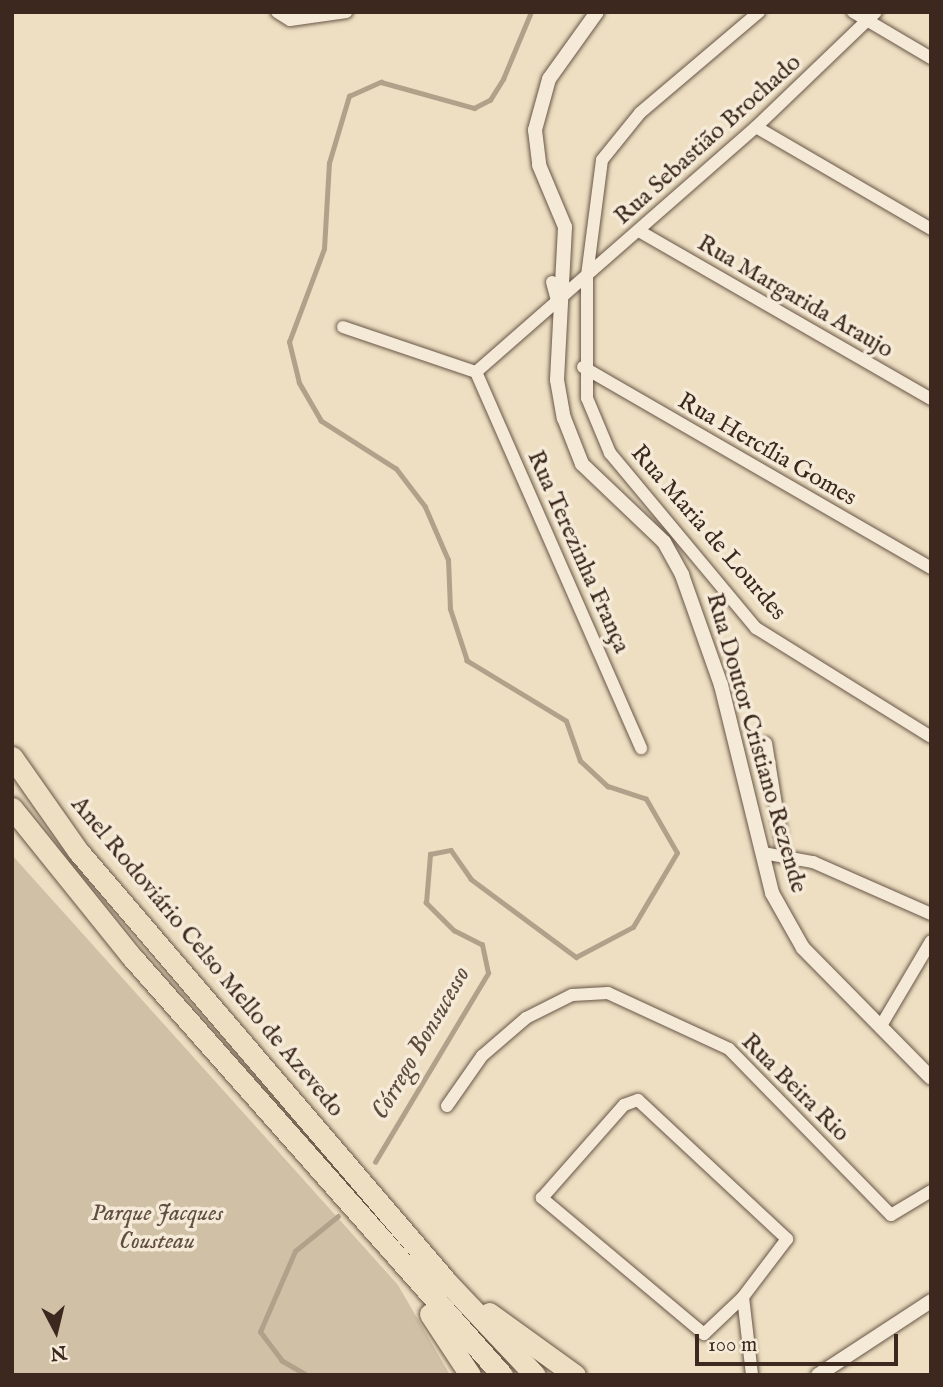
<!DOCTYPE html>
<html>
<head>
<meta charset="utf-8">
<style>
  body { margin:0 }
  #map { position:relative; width:943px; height:1387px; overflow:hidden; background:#eedfc2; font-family:"IM FELL English",serif }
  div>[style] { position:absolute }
  .green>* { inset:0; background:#d0c0a6 }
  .stream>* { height:4.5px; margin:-2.25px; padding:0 2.25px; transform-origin:2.25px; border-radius:2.25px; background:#b1a18a }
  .roads { filter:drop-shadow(0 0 2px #685647) drop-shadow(0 0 2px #685647) }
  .minor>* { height:12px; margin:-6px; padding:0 6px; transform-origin:6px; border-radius:6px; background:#f4ead7 }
  .tertiary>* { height:14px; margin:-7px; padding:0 7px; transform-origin:7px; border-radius:7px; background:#f4ead7 }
  .motorway>* { height:21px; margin:-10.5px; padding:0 10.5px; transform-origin:10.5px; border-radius:10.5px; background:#eedfc2 }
  span { translate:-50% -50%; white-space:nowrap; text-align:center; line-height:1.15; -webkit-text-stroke:7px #f4ead7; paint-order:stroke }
  .street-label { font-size:24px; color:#3c281e }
  .park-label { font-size:24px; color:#614e40; font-style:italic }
  .water-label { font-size:26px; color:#5f4c3e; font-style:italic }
  .frame { position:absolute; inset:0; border:14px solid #3c281e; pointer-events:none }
  .north { position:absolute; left:21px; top:1296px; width:70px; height:70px; -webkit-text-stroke:5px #f4ead7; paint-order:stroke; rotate:173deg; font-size:19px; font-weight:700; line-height:28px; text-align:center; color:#3c281e }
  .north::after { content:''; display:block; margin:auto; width:24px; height:32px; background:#3c281e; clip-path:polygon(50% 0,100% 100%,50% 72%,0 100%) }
  .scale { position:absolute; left:695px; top:1334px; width:203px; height:32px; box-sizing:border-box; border:4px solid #3c281e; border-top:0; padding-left:9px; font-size:21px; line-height:24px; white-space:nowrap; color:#3c281e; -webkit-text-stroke:5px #f4ead7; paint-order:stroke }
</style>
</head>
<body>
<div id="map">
  <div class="green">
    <div style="clip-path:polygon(12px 855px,398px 1285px,450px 1375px,12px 1375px)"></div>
  </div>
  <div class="stream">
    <div style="left:375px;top:1162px;width:220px;rotate:-59.1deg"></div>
    <div style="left:488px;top:973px;width:29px;rotate:-102deg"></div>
    <div style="left:482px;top:945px;width:31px;rotate:-153deg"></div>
    <div style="left:454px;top:931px;width:40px;rotate:-135deg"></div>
    <div style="left:426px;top:903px;width:49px;rotate:-85.3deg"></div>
    <div style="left:430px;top:854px;width:21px;rotate:-11deg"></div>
    <div style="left:451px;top:850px;width:35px;rotate:55deg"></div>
    <div style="left:471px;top:879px;width:131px;rotate:36.6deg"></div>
    <div style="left:576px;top:957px;width:64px;rotate:-27.8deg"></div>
    <div style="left:633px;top:927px;width:86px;rotate:-59.3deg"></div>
    <div style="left:677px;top:853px;width:62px;rotate:-119.9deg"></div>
    <div style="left:646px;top:799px;width:40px;rotate:-162deg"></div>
    <div style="left:608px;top:787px;width:38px;rotate:-137deg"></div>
    <div style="left:580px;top:761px;width:42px;rotate:-109.3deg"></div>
    <div style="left:566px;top:721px;width:116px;rotate:-148.8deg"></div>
    <div style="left:467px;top:661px;width:55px;rotate:-108.1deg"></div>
    <div style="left:450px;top:609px;width:49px;rotate:-92.3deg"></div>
    <div style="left:448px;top:560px;width:58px;rotate:-113.5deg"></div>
    <div style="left:425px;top:507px;width:48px;rotate:-127.3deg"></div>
    <div style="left:396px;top:469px;width:89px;rotate:-147.4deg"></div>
    <div style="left:321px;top:421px;width:44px;rotate:-120.1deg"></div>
    <div style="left:299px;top:383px;width:42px;rotate:-103.7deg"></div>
    <div style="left:289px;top:342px;width:99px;rotate:-69.4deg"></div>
    <div style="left:324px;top:249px;width:86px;rotate:-86.7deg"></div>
    <div style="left:329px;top:163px;width:70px;rotate:-73.4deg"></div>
    <div style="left:349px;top:96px;width:35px;rotate:-24deg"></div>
    <div style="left:381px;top:82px;width:97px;rotate:15.6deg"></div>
    <div style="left:474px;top:108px;width:18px;rotate:-27deg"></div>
    <div style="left:490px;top:100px;width:25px;rotate:-58deg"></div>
    <div style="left:503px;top:79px;width:73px;rotate:-67.3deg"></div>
    <div style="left:306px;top:1375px;width:28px;rotate:-150deg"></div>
    <div style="left:282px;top:1361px;width:36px;rotate:-127deg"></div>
    <div style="left:260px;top:1332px;width:88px;rotate:-66.6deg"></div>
    <div style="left:295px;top:1251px;width:55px;rotate:-39.1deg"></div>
  </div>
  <div class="roads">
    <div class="minor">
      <div style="left:277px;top:12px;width:15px;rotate:32deg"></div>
      <div style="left:290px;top:20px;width:57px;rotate:-8.1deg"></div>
      <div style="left:759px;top:12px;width:156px;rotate:139.7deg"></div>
      <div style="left:640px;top:113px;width:60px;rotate:129deg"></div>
      <div style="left:602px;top:160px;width:116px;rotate:97.4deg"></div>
      <div style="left:587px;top:275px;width:123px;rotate:90deg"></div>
      <div style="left:587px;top:398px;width:60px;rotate:67.3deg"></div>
      <div style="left:610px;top:453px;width:228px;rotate:50.2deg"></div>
      <div style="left:756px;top:628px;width:206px;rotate:31.9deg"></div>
      <div style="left:853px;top:12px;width:91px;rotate:30.5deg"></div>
      <div style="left:756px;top:127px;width:203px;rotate:30.2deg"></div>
      <div style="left:639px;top:231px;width:337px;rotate:29.9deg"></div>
      <div style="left:552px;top:282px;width:20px;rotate:75deg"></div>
      <div style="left:343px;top:327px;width:140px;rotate:18.7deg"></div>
      <div style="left:583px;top:367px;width:402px;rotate:30deg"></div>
      <div style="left:476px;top:372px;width:372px;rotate:-41.2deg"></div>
      <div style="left:756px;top:127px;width:166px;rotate:-43.8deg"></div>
      <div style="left:476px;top:372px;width:411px;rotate:66.3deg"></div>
      <div style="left:766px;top:743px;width:112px;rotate:80.8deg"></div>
      <div style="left:763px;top:853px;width:51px;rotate:10.2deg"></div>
      <div style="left:813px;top:862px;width:129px;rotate:23.8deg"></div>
      <div style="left:882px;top:1024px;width:96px;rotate:-59.4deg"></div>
      <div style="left:638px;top:1100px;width:204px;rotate:43deg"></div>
      <div style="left:787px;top:1239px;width:73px;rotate:127.2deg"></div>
      <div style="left:743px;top:1297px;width:54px;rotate:136.5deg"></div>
      <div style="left:704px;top:1334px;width:212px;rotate:-140deg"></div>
      <div style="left:542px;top:1198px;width:124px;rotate:-48.6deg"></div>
      <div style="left:624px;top:1105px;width:15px;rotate:-20deg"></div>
      <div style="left:447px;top:1106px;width:61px;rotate:-55deg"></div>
      <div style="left:482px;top:1056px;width:58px;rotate:-40.8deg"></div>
      <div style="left:526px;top:1018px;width:51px;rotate:-26.6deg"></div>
      <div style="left:572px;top:995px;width:36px;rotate:-3deg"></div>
      <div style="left:608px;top:993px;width:133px;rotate:24.8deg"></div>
      <div style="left:729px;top:1049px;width:232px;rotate:45.7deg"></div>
      <div style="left:891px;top:1215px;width:47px;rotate:-31deg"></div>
      <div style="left:743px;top:1297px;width:79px;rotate:83.4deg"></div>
    </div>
    <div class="tertiary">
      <div style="left:597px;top:12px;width:82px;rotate:125.6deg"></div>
      <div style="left:549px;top:79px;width:53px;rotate:105.4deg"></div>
      <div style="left:535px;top:130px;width:35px;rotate:83deg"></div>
      <div style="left:539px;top:165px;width:67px;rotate:67.2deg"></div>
      <div style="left:565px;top:227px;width:153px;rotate:93deg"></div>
      <div style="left:557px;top:380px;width:39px;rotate:80deg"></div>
      <div style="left:564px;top:418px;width:49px;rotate:68.6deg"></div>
      <div style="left:582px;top:464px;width:113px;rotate:43.6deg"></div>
      <div style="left:664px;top:542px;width:38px;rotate:61deg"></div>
      <div style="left:682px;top:575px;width:117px;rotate:70.5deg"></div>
      <div style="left:721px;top:685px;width:214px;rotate:76.2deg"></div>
      <div style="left:772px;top:893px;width:63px;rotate:60.6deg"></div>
      <div style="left:803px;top:948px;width:182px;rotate:45.4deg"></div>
      <div style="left:818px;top:1375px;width:135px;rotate:-33.2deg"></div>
    </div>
    <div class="motorway">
      <div style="left:12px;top:757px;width:115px;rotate:54.9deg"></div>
      <div style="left:78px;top:851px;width:566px;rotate:49.44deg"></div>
      <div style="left:446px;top:1281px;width:129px;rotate:46.6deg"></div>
      <div style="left:12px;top:808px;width:190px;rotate:51.2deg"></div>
      <div style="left:131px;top:956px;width:560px;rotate:48.48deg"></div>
      <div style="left:489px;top:1313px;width:106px;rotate:35.8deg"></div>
      <div style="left:430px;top:1314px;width:73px;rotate:56.7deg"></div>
    </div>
  </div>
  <div class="street-label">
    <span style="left:708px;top:140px;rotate:-42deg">Rua Sebastião Brochado</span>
    <span style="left:795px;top:297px;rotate:30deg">Rua Margarida Araujo</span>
    <span style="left:767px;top:450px;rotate:30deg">Rua Hercília Gomes</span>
    <span style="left:708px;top:533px;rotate:49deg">Rua Maria de Lourdes</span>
    <span style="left:578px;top:552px;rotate:66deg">Rua Terezinha França</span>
    <span style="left:756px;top:743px;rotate:74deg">Rua Doutor Cristiano Rezende</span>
    <span style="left:207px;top:957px;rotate:50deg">Anel Rodoviário Celso Mello de Azevedo</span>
    <span style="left:795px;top:1088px;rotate:45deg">Rua Beira Rio</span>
  </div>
  <div class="park-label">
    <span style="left:157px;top:1228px">Parque Jacques<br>Cousteau</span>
  </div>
  <div class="water-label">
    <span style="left:421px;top:1043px;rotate:-60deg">Córrego Bonsucesso</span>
  </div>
  <div class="frame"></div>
  <div class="north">N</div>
  <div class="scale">100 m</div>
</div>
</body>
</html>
